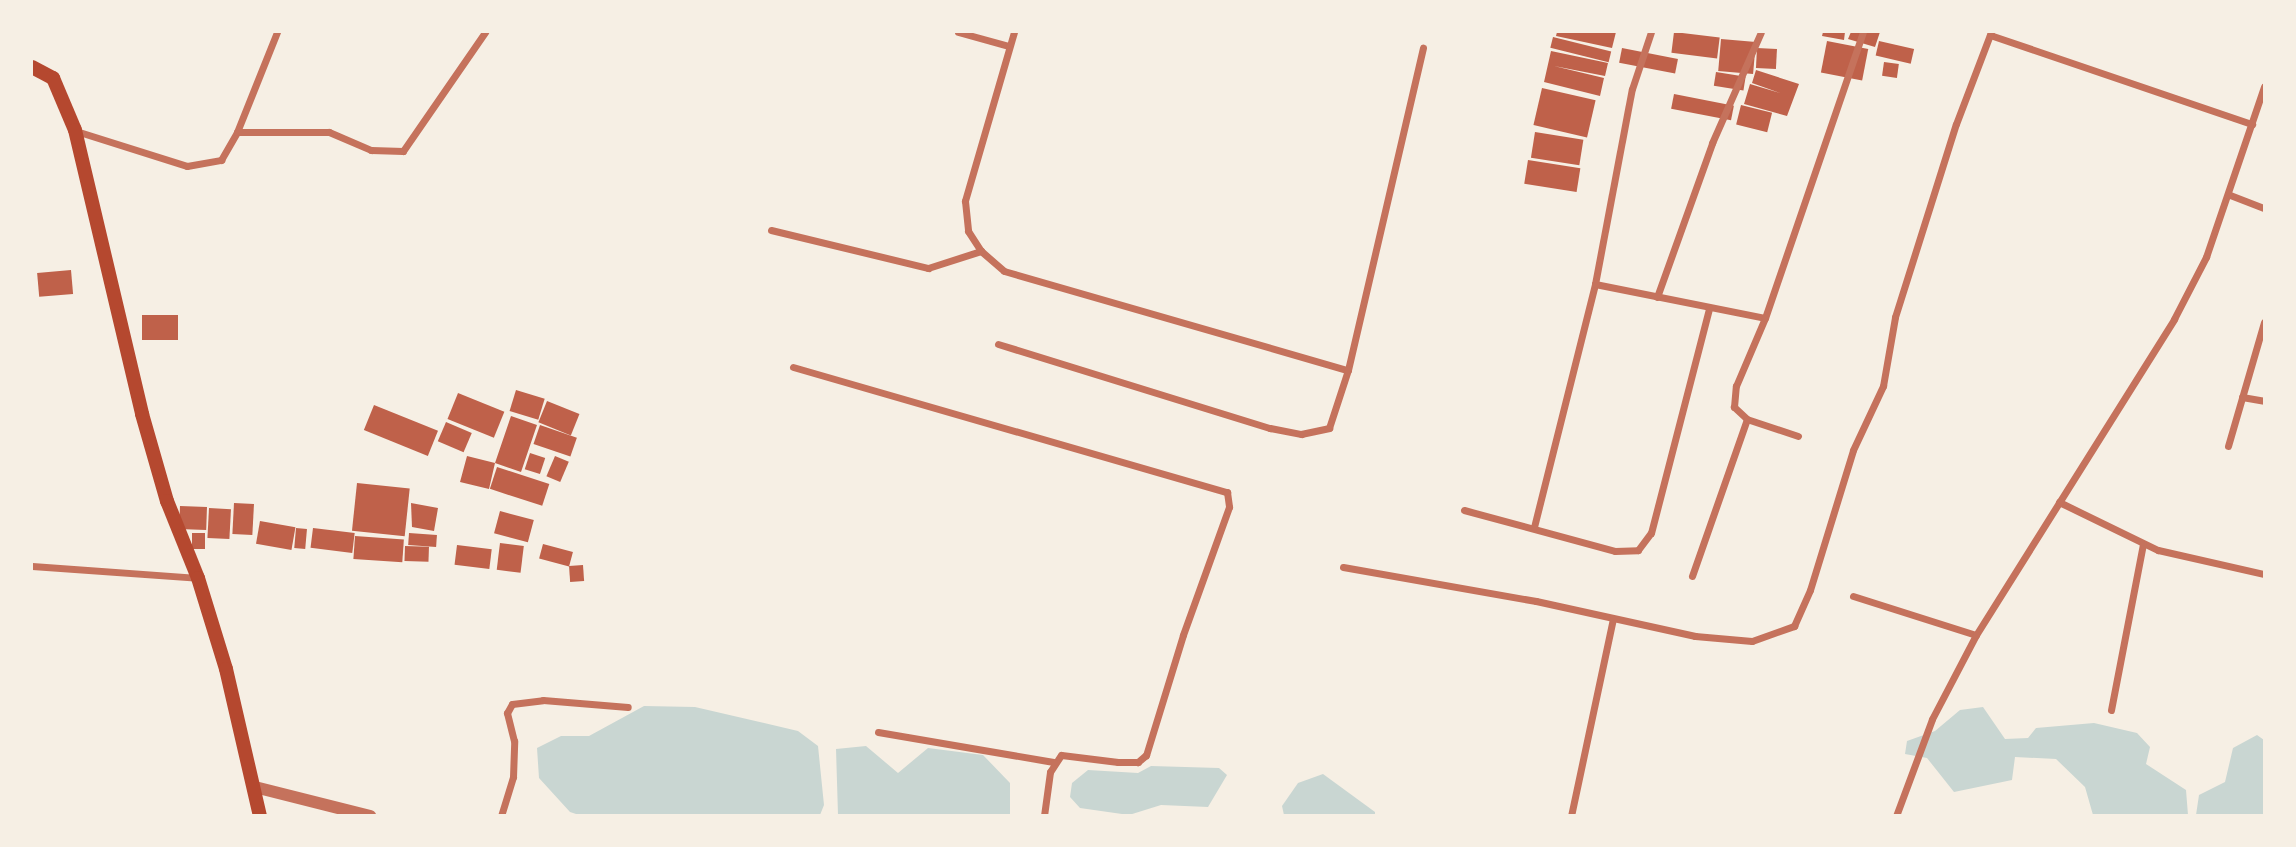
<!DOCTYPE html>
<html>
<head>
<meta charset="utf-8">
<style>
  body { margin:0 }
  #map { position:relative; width:2296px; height:847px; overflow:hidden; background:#f6efe4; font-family:Cabin,sans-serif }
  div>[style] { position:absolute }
  .water>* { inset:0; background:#c9d6d2 }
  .building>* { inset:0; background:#bf614a; transform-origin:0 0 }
  .minor>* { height:7px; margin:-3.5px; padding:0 3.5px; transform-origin:3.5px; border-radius:3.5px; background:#c5725c }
  .tertiary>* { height:12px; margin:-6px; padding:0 6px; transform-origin:6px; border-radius:6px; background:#c5725c }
  .secondary>* { height:14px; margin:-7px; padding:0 7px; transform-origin:7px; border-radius:7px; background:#b5482f }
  span { translate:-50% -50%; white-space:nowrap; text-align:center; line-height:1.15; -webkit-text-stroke:5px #f6efe4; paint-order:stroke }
  .frame { position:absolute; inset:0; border:33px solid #f6efe4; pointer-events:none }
</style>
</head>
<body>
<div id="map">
  <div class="water">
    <div style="clip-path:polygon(644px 706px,695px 707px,798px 731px,818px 746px,824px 805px,820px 815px,582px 816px,570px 812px,539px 778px,537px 748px,561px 736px,589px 736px)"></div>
    <div style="clip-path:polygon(1983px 707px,2005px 739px,2028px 738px,2036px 728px,2094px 723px,2137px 733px,2150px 747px,2146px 764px,2186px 790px,2188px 815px,2093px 815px,2085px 787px,2056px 759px,2015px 757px,2012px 780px,1954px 792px,1927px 758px,1905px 754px,1907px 741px,1935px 731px,1960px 710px)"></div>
    <div style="clip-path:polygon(2257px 735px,2264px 740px,2264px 815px,2196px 815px,2199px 795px,2225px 782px,2233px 748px)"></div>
    <div style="clip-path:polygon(866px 746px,898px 773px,928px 748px,983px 755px,1010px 783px,1010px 815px,838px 815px,836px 749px)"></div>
    <div style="clip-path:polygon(1151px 766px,1219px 768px,1227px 775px,1208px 807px,1161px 805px,1129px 815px,1080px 808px,1070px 797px,1072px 783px,1088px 770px,1138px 773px)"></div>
    <div style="clip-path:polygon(1323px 774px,1375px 812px,1375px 815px,1284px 815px,1282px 806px,1298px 783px)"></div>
  </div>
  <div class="building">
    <div style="clip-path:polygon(1557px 32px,1616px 32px,1612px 48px,1556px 36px)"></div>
    <div style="left:1674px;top:32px;width:46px;height:21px;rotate:7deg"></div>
    <div style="clip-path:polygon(1823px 32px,1845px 32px,1844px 40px,1822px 36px)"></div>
    <div style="clip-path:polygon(1851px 32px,1880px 32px,1875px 47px,1848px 39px)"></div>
    <div style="left:1553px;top:37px;width:60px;height:11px;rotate:14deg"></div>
    <div style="left:1721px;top:39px;width:35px;height:32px;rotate:5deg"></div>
    <div style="left:1827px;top:41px;width:42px;height:32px;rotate:11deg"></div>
    <div style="left:1879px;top:41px;width:36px;height:15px;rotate:13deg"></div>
    <div style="left:1622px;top:48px;width:57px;height:15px;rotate:11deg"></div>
    <div style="left:1757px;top:48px;width:20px;height:20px;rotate:3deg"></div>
    <div style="clip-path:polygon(1551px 51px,1608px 63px,1605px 76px,1554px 66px,1604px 78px,1600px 96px,1544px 82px)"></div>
    <div style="left:1884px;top:62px;width:15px;height:14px;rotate:8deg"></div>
    <div style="clip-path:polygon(1756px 70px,1799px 84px,1787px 116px,1744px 104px,1750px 84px,1780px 93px,1752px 83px)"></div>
    <div style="left:1716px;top:72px;width:30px;height:14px;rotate:9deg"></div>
    <div style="left:1542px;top:88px;width:55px;height:38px;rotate:13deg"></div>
    <div style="left:1674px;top:94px;width:61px;height:15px;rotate:11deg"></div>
    <div style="left:1741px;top:105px;width:32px;height:20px;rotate:14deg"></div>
    <div style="left:1535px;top:132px;width:49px;height:26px;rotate:9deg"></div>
    <div style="left:1528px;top:160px;width:53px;height:24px;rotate:9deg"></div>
    <div style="left:71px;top:270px;width:24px;height:34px;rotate:85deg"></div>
    <div style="left:142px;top:315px;width:36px;height:25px"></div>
    <div style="left:516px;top:390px;width:30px;height:22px;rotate:17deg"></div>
    <div style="left:458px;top:393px;width:50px;height:28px;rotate:22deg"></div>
    <div style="left:547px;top:401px;width:35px;height:23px;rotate:22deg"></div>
    <div style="left:374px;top:405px;width:69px;height:27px;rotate:22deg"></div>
    <div style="clip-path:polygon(511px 416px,537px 425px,521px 472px,495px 463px,489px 489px,460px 482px,467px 456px,495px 463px)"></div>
    <div style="left:446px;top:422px;width:28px;height:21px;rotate:23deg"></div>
    <div style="left:540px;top:425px;width:39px;height:20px;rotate:19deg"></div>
    <div style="left:530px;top:453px;width:16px;height:17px;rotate:18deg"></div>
    <div style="left:555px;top:456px;width:15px;height:22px;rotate:23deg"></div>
    <div style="left:497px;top:467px;width:55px;height:23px;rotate:18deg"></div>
    <div style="left:357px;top:483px;width:53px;height:48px;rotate:6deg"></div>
    <div style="left:234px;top:503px;width:20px;height:31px;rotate:3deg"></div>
    <div style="clip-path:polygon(411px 503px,438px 508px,434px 531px,412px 527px)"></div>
    <div style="left:180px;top:506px;width:27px;height:23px;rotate:2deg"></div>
    <div style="left:209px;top:508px;width:22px;height:30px;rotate:3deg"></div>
    <div style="left:500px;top:511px;width:35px;height:23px;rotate:15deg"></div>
    <div style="left:260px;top:521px;width:36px;height:23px;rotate:10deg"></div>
    <div style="left:296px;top:528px;width:11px;height:20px;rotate:5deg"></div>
    <div style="left:313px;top:528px;width:42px;height:20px;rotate:7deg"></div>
    <div style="left:192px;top:533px;width:13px;height:16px"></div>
    <div style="left:409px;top:533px;width:28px;height:12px;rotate:4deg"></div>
    <div style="left:355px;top:536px;width:49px;height:23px;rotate:4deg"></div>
    <div style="left:500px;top:543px;width:24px;height:27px;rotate:7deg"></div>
    <div style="left:543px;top:544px;width:31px;height:15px;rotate:15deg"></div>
    <div style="left:457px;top:545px;width:35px;height:20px;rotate:7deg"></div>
    <div style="left:405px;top:546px;width:24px;height:15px;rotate:2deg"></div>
    <div style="left:583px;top:565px;width:16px;height:14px;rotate:86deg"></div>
  </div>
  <div class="minor">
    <div style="left:958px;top:32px;width:53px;rotate:15.4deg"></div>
    <div style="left:1014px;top:32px;width:176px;rotate:106.2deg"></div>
    <div style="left:965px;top:201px;width:30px;rotate:84deg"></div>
    <div style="left:968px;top:231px;width:24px;rotate:57deg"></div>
    <div style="left:981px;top:251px;width:30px;rotate:41deg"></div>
    <div style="left:1004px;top:271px;width:358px;rotate:16.1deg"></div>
    <div style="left:1990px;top:35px;width:277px;rotate:18.8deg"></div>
    <div style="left:76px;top:131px;width:116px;rotate:17.5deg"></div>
    <div style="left:187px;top:166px;width:35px;rotate:-10deg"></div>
    <div style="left:221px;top:160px;width:32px;rotate:-60deg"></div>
    <div style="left:237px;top:132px;width:108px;rotate:-68.2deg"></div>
    <div style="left:237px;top:132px;width:92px"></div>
    <div style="left:329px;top:132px;width:46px;rotate:23.2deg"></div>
    <div style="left:371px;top:150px;width:32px;rotate:2deg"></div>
    <div style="left:403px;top:151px;width:145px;rotate:-55.4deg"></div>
    <div style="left:2230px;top:195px;width:36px;rotate:21deg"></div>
    <div style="left:771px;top:230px;width:162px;rotate:13.6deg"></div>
    <div style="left:928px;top:268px;width:56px;rotate:-17.8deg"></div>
    <div style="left:1595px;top:284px;width:173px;rotate:11.3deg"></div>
    <div style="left:1657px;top:297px;width:164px;rotate:-70.3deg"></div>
    <div style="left:1712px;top:143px;width:121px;rotate:-66.2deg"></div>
    <div style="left:998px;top:344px;width:285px;rotate:17.2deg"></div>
    <div style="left:1270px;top:428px;width:32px;rotate:11deg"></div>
    <div style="left:1301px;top:434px;width:29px;rotate:-12deg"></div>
    <div style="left:1329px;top:428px;width:61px;rotate:-71.9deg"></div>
    <div style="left:1348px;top:370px;width:331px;rotate:-76.9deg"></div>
    <div style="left:793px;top:367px;width:452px;rotate:16.1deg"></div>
    <div style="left:1227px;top:492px;width:15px;rotate:82deg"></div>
    <div style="left:1229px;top:507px;width:136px;rotate:109.8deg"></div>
    <div style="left:1183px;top:635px;width:126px;rotate:107.1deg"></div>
    <div style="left:1146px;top:755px;width:11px;rotate:139deg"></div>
    <div style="left:1138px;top:762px;width:20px;rotate:180deg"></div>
    <div style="left:1118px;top:762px;width:57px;rotate:-173deg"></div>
    <div style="left:1061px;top:755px;width:20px;rotate:123deg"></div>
    <div style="left:1050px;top:772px;width:44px;rotate:97.8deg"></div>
    <div style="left:2242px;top:397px;width:22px;rotate:10deg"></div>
    <div style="left:1798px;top:436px;width:54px;rotate:-161.6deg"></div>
    <div style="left:1747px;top:419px;width:18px;rotate:-137deg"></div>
    <div style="left:1734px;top:407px;width:21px;rotate:-85deg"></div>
    <div style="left:1736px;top:386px;width:74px;rotate:-66.9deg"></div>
    <div style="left:1765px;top:318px;width:302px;rotate:-71.1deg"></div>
    <div style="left:2228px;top:446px;width:129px;rotate:-73.8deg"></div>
    <div style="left:2059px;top:502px;width:110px;rotate:25.9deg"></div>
    <div style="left:2158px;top:550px;width:109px;rotate:12.8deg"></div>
    <div style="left:1464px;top:510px;width:156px;rotate:15.2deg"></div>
    <div style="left:1615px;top:551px;width:23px;rotate:-2deg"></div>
    <div style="left:1638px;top:550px;width:21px;rotate:-53deg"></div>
    <div style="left:1651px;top:533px;width:232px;rotate:-75.5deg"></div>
    <div style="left:1534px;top:527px;width:251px;rotate:-75.9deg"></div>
    <div style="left:1595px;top:284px;width:198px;rotate:-79.3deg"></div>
    <div style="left:1632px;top:89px;width:60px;rotate:-71.6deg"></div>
    <div style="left:32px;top:566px;width:166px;rotate:4.1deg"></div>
    <div style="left:1343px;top:567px;width:196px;rotate:10deg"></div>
    <div style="left:1536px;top:601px;width:163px;rotate:12.4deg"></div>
    <div style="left:1695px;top:636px;width:57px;rotate:5deg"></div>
    <div style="left:1752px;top:641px;width:45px;rotate:-19.7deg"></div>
    <div style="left:1794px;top:626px;width:39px;rotate:-66deg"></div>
    <div style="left:1810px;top:590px;width:146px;rotate:-72.9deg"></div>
    <div style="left:1853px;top:450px;width:71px;rotate:-64.9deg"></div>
    <div style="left:1883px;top:386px;width:70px;rotate:-80.1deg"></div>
    <div style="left:1895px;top:317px;width:202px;rotate:-72.5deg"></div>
    <div style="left:1956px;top:124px;width:98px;rotate:-69.2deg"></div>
    <div style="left:1692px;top:576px;width:166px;rotate:-70.7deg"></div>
    <div style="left:1853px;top:596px;width:129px;rotate:17.6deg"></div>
    <div style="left:2111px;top:710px;width:169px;rotate:-79.1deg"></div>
    <div style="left:878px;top:732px;width:178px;rotate:9.7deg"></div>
    <div style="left:501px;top:816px;width:41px;rotate:-72.9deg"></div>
    <div style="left:513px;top:777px;width:36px;rotate:-88deg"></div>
    <div style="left:514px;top:741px;width:29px;rotate:-104deg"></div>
    <div style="left:507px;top:713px;width:10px;rotate:-61deg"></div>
    <div style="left:512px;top:704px;width:31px;rotate:-7deg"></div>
    <div style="left:543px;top:700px;width:85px;rotate:4.7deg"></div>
    <div style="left:1571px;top:816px;width:202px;rotate:-78deg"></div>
    <div style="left:1896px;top:816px;width:103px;rotate:-69.6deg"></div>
    <div style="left:1932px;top:719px;width:95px;rotate:-62.4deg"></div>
    <div style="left:1976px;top:635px;width:373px;rotate:-57.9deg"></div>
    <div style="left:2174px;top:319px;width:70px;rotate:-62.7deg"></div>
    <div style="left:2206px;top:257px;width:180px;rotate:-71.2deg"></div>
  </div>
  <div class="tertiary">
    <div style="left:255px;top:787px;width:119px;rotate:14.2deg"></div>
  </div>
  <div class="secondary">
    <div style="left:32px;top:67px;width:24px;rotate:28deg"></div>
    <div style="left:53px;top:78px;width:56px;rotate:67.1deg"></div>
    <div style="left:75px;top:130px;width:292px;rotate:76.7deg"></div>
    <div style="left:142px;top:414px;width:91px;rotate:74deg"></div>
    <div style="left:167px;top:501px;width:83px;rotate:68.1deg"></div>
    <div style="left:198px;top:578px;width:95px;rotate:72.9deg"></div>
    <div style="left:226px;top:669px;width:151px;rotate:77deg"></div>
  </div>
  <div class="frame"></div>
</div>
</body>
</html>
